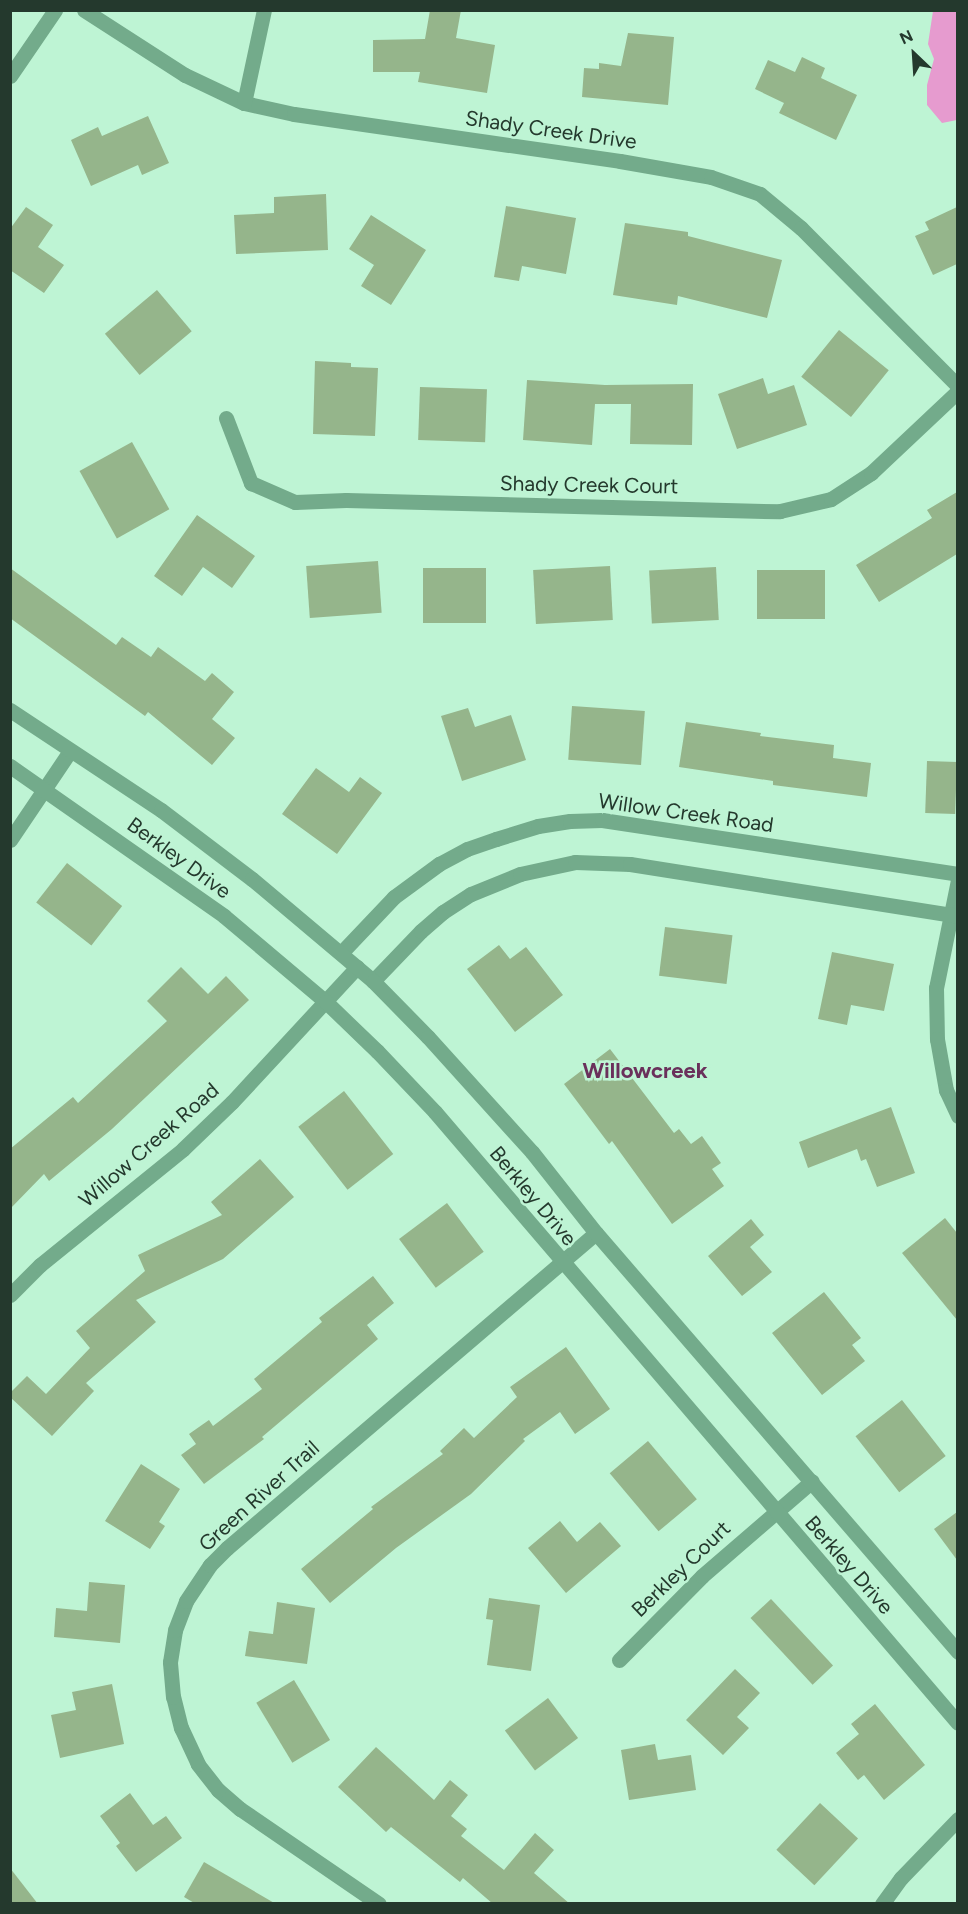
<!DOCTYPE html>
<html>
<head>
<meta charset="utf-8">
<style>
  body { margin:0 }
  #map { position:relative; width:968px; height:1914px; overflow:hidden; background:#bef4d4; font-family:Figtree,sans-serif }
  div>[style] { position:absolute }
  .forest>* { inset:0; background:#e69bcf }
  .building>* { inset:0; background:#95b58b; transform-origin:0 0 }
  .minor>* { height:15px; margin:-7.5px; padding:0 7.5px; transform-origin:7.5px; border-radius:7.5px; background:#73ab8b }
  .tertiary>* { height:15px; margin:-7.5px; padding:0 7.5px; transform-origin:7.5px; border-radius:7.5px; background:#73ab8b }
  span { translate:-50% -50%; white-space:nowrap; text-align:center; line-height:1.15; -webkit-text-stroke:5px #bef4d4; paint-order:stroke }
  .street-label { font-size:21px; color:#24392d }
  .neighbourhood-label { font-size:22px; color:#6a305b; font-weight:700 }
  .frame { position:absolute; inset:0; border:12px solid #24392d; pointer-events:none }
  .north { position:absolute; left:884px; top:24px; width:60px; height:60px; -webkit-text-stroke:4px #bef4d4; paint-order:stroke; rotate:335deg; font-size:16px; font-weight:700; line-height:24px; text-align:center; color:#24392d }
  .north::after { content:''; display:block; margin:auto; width:21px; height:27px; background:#24392d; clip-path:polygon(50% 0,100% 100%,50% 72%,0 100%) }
</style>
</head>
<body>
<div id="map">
  <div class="forest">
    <div style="clip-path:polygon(933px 11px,957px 11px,957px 120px,942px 123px,927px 105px,927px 85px,934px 59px,928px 44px)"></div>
  </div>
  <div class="building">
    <div style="clip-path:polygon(430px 10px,461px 10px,456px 38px,495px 45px,487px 93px,418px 82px,420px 72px,373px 72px,373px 40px,425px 39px)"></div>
    <div style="clip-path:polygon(628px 33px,674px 37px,668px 105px,582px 97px,584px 68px,599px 69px,599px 63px,621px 66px)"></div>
    <div style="clip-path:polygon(802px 57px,825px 68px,821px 78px,857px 95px,836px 140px,779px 113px,784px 103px,755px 89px,768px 60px,795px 72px)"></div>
    <div style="clip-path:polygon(148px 116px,169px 163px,142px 175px,138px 165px,91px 186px,71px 140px,98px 127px,102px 136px)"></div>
    <div style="clip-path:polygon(326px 194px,328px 250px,236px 254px,234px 215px,274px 213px,274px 197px)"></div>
    <div style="clip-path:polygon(506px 206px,576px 218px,566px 274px,522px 266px,519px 281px,494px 277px)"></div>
    <div style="clip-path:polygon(26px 207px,53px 225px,38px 247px,64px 265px,44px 293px,10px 270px,10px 229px)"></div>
    <div style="clip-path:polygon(957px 207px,957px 264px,933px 275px,915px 236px,929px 230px,925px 222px)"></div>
    <div style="clip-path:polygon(371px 215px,426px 250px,391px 305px,361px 286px,374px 265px,349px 249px)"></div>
    <div style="clip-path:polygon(625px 223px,688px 232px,688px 236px,782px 260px,767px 318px,678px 296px,677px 305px,613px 295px)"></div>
    <div style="left:157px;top:290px;width:54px;height:68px;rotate:50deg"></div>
    <div style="left:839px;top:330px;width:64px;height:60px;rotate:39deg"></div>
    <div style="clip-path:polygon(315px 361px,351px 363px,351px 367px,378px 368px,375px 436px,313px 434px)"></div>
    <div style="clip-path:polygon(763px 378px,768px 394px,794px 385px,807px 425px,737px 449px,718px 394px)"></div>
    <div style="clip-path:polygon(527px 380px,605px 385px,693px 384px,692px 445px,630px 444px,631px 404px,595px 404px,592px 445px,523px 440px)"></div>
    <div style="left:420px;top:387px;width:67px;height:53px;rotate:2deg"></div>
    <div style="left:132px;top:442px;width:77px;height:60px;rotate:61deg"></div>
    <div style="clip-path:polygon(957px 492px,957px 554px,879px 602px,856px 565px,932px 518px,927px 510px)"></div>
    <div style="clip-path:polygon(197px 515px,255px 556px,232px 588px,203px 567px,182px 596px,154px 576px)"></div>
    <div style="left:378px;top:561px;width:52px;height:72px;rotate:86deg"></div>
    <div style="left:610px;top:566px;width:54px;height:77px;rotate:87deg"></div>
    <div style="left:716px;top:567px;width:53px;height:67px;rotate:87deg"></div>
    <div style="clip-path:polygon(10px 568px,116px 645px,122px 637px,151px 657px,158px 647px,205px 681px,212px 673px,234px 692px,212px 719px,235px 738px,212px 765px,148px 712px,145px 716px,10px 618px)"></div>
    <div style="left:423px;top:568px;width:63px;height:55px"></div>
    <div style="left:757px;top:570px;width:68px;height:49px"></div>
    <div style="left:572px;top:706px;width:73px;height:54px;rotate:4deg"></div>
    <div style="clip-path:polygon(468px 708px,475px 727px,511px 715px,526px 760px,462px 781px,441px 716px)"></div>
    <div style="clip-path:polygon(686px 722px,761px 733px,760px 736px,834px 745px,833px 758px,871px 763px,867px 797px,773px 785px,773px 781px,679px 767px)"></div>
    <div style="left:927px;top:761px;width:30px;height:52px;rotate:2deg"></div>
    <div style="clip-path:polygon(316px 768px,349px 792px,360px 777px,382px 793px,337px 854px,282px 814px)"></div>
    <div style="left:67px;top:863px;width:70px;height:50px;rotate:38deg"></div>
    <div style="left:665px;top:927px;width:68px;height:49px;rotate:7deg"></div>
    <div style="clip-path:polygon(499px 945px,510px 959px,526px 947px,563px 995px,515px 1032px,467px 969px)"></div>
    <div style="clip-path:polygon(832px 952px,894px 964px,884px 1011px,851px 1005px,847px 1025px,818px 1019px)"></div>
    <div style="clip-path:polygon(181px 967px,208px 994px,226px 976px,249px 1000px,112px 1129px,49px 1181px,44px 1174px,10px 1209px,10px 1149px,73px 1097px,78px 1103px,167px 1021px,147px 1001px)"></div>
    <div style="clip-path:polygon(610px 1049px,674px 1133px,679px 1129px,691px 1144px,702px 1136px,721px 1163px,712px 1169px,724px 1186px,672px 1224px,612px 1141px,609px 1144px,564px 1084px)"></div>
    <div style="left:344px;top:1091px;width:80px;height:58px;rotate:52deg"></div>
    <div style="clip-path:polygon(891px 1107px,915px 1173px,877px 1187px,866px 1159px,861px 1161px,857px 1149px,808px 1168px,799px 1142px)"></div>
    <div style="clip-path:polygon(260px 1159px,294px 1197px,223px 1259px,136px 1300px,156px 1322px,86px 1383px,94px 1391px,52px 1436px,10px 1397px,10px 1393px,27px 1376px,46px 1394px,90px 1348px,76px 1331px,145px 1271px,138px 1255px,222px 1215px,211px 1202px)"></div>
    <div style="left:447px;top:1203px;width:61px;height:60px;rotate:53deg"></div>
    <div style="clip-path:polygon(945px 1218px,957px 1233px,957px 1320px,902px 1253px)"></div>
    <div style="clip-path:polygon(751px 1219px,764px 1235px,750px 1247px,772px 1272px,742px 1296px,708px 1256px)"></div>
    <div style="clip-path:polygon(373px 1276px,394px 1303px,367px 1325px,378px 1339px,262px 1437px,264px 1439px,204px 1484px,181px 1455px,196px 1444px,189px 1434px,209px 1420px,213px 1426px,262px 1389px,254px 1379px,322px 1322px,319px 1318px)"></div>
    <div style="clip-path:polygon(824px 1292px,861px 1338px,852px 1345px,865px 1361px,822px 1395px,772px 1333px)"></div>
    <div style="clip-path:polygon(566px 1347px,610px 1409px,575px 1434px,560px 1412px,523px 1439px,525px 1441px,471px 1494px,396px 1548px,330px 1603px,301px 1569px,373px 1509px,371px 1507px,443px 1454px,440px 1451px,464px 1428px,474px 1438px,517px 1397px,510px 1387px)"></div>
    <div style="left:902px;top:1400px;width:71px;height:59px;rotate:52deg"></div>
    <div style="left:648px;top:1441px;width:76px;height:50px;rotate:50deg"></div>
    <div style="clip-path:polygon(141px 1464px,180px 1489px,159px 1522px,165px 1526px,150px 1549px,105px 1521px)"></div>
    <div style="clip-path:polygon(957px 1512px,957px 1560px,934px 1529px)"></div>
    <div style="clip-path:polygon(560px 1521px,577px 1542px,600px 1522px,621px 1546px,566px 1593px,528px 1548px)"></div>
    <div style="clip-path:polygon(89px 1582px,125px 1585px,120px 1643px,54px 1637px,56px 1608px,87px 1611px)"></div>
    <div style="clip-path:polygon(489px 1598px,540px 1605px,531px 1671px,487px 1665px,493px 1620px,486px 1619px)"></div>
    <div style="left:771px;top:1599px;width:91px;height:28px;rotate:47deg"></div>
    <div style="clip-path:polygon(277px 1602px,315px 1608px,307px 1664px,245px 1656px,249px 1631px,273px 1634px)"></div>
    <div style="clip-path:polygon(735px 1669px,760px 1693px,737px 1717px,749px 1728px,723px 1755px,686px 1720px)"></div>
    <div style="left:294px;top:1680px;width:70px;height:44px;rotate:59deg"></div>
    <div style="clip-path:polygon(112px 1684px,124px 1744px,60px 1758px,51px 1715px,76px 1710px,72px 1692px)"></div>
    <div style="left:548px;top:1698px;width:50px;height:54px;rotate:53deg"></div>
    <div style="clip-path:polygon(875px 1704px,925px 1765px,884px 1800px,864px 1775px,858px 1780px,836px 1753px,859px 1734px,851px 1724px)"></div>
    <div style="clip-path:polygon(655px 1744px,658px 1760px,691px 1755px,696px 1790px,629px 1800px,621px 1750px)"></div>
    <div style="clip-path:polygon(376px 1747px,434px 1800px,450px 1780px,468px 1795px,451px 1816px,467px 1829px,461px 1836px,504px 1870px,535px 1833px,554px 1850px,534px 1873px,570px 1904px,493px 1904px,463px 1878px,460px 1882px,391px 1827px,386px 1832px,338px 1787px)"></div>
    <div style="clip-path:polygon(130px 1793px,153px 1825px,166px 1816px,182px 1838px,136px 1872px,116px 1846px,120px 1843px,100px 1816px)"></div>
    <div style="left:820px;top:1803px;width:52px;height:64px;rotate:43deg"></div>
    <div style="clip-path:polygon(204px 1862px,276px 1904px,196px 1904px,184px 1897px)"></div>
    <div style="clip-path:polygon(10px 1868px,38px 1904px,10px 1904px)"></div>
  </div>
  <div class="minor">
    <div style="left:84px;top:10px;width:120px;rotate:32.8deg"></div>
    <div style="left:185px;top:75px;width:65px;rotate:25.4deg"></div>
    <div style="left:244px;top:103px;width:51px;rotate:12.4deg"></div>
    <div style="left:294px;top:114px;width:329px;rotate:8.2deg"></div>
    <div style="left:620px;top:161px;width:92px;rotate:10deg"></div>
    <div style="left:711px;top:177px;width:52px;rotate:19.1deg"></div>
    <div style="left:760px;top:194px;width:53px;rotate:39.7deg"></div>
    <div style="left:801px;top:228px;width:223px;rotate:45.2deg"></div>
    <div style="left:244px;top:103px;width:95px;rotate:-77.9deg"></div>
    <div style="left:226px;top:418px;width:70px;rotate:69deg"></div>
    <div style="left:251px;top:483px;width:48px;rotate:23.4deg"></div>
    <div style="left:295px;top:502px;width:51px;rotate:-2.2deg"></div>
    <div style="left:346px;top:500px;width:434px;rotate:1.5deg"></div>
    <div style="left:780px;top:511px;width:52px;rotate:-13.2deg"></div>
    <div style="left:831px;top:499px;width:48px;rotate:-33deg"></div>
    <div style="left:871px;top:473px;width:120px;rotate:-43.3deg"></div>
    <div style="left:10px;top:840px;width:107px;rotate:-56deg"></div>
    <div style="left:958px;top:880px;width:110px;rotate:101.5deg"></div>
    <div style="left:936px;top:988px;width:51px;rotate:88.9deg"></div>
    <div style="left:937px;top:1039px;width:52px;rotate:80deg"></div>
    <div style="left:946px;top:1090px;width:29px;rotate:65deg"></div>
    <div style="left:341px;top:953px;width:77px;rotate:-46.6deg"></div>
    <div style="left:394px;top:897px;width:56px;rotate:-36.3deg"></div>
    <div style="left:439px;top:864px;width:32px;rotate:-28deg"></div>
    <div style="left:467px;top:849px;width:31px;rotate:-19deg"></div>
    <div style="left:496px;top:839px;width:44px;rotate:-17.2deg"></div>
    <div style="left:538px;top:826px;width:32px;rotate:-9deg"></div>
    <div style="left:570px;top:821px;width:32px;rotate:-2deg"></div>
    <div style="left:602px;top:820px;width:360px;rotate:8.6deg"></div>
    <div style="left:373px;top:981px;width:69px;rotate:-46.2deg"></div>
    <div style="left:421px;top:931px;width:29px;rotate:-41deg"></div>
    <div style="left:443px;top:912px;width:33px;rotate:-33deg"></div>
    <div style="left:471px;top:894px;width:53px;rotate:-22.2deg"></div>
    <div style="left:520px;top:874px;width:56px;rotate:-12.3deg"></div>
    <div style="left:575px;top:862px;width:55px;rotate:2.1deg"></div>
    <div style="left:630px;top:864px;width:332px;rotate:9deg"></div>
    <div style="left:10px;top:1295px;width:42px;rotate:-45deg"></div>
    <div style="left:40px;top:1265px;width:184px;rotate:-39deg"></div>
    <div style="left:183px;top:1149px;width:68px;rotate:-43.8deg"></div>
    <div style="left:232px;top:1102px;width:184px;rotate:-47.2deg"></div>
    <div style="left:619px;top:1660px;width:118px;rotate:-45.3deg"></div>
    <div style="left:702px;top:1576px;width:145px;rotate:-40.8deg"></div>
    <div style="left:379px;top:1904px;width:168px;rotate:-145.6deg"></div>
    <div style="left:240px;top:1809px;width:29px;rotate:-139deg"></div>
    <div style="left:218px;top:1790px;width:33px;rotate:-128deg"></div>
    <div style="left:198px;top:1764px;width:40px;rotate:-115deg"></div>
    <div style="left:181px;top:1728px;width:32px;rotate:-104deg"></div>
    <div style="left:173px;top:1697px;width:35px;rotate:-95deg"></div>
    <div style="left:170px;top:1662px;width:32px;rotate:-81deg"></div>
    <div style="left:175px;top:1630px;width:31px;rotate:-69deg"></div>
    <div style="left:186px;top:1601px;width:43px;rotate:-56.3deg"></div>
    <div style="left:210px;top:1565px;width:24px;rotate:-45deg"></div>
    <div style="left:227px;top:1548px;width:485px;rotate:-40.5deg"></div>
    <div style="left:882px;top:1904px;width:32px;rotate:-54deg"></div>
    <div style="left:901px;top:1878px;width:82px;rotate:-46deg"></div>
  </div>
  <div class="tertiary">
    <div style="left:10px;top:76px;width:80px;rotate:-55.7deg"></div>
    <div style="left:10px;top:710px;width:181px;rotate:33.5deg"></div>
    <div style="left:161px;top:810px;width:114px;rotate:37.2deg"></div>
    <div style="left:252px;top:879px;width:158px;rotate:40.1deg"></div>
    <div style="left:373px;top:981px;width:78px;rotate:45.5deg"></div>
    <div style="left:428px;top:1037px;width:155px;rotate:47.9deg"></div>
    <div style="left:532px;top:1152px;width:103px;rotate:51.7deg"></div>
    <div style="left:596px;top:1233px;width:554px;rotate:49.17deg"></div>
    <div style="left:10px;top:766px;width:261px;rotate:35deg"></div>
    <div style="left:224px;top:916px;width:133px;rotate:40.1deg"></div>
    <div style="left:326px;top:1002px;width:71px;rotate:43.9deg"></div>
    <div style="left:377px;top:1051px;width:84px;rotate:46.4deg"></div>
    <div style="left:435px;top:1112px;width:804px;rotate:49.44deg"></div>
  </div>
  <div class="street-label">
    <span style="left:551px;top:130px;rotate:8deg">Shady Creek Drive</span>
    <span style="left:589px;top:485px;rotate:1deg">Shady Creek Court</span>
    <span style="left:686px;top:813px;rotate:8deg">Willow Creek Road</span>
    <span style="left:179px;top:858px;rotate:36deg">Berkley Drive</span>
    <span style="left:149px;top:1145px;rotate:-41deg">Willow Creek Road</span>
    <span style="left:533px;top:1196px;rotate:50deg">Berkley Drive</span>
    <span style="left:259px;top:1496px;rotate:-42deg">Green River Trail</span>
    <span style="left:849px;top:1565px;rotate:49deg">Berkley Drive</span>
    <span style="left:681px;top:1569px;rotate:-44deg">Berkley Court</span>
  </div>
  <div class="neighbourhood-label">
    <span style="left:645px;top:1071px">Willowcreek</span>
  </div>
  <div class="frame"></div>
  <div class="north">N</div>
</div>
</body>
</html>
